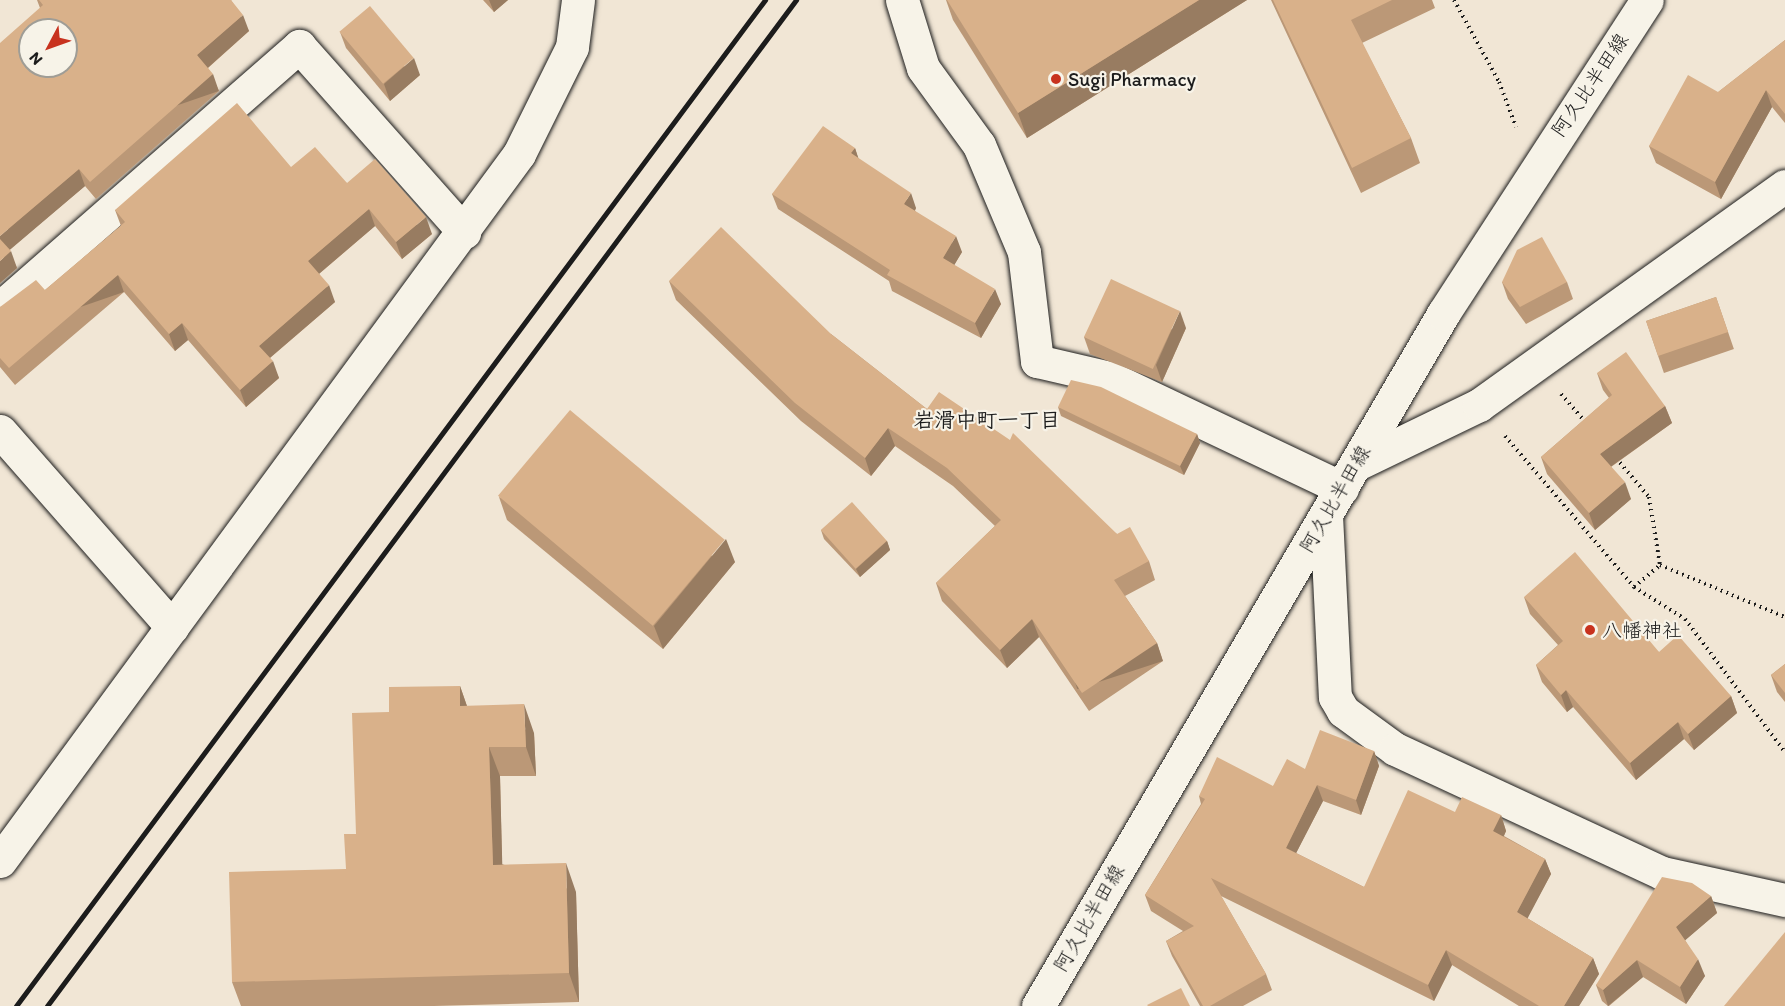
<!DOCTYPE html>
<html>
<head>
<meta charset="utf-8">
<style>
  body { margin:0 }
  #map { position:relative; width:1785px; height:1006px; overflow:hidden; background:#f1e6d5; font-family:Itim,"Klee One",sans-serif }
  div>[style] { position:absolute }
  .path>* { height:4px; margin-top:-2px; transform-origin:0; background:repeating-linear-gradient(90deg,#1c1c1c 0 1.5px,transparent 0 6px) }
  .roads { filter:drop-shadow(0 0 2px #1c1c1c) drop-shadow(0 0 2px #1c1c1c) }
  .minor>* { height:33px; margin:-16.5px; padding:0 16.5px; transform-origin:16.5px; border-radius:16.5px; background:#f7f3e8 }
  .major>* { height:33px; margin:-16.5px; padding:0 16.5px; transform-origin:16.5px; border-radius:16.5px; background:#f7f3e8 }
  .rail>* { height:4.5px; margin:-2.25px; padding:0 2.25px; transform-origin:2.25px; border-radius:2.25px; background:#1c1c1c }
  .wall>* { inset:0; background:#bb9877; transform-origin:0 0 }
  .shaded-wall>* { inset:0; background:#987c61; transform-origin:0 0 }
  .building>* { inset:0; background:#d9b18a; transform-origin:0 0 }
  .dots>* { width:16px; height:16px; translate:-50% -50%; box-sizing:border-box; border:3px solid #f7f3e8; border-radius:50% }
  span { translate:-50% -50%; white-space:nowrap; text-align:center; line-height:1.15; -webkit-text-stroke:4.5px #f7f3e8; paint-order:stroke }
  .poi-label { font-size:20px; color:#1c1c1c }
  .left { translate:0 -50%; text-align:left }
  .street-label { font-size:20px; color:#1c1c1c }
  .neighbourhood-label { font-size:21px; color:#1c1c1c; font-weight:700 }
  .north { position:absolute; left:18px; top:18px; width:60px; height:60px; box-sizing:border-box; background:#f7f3e8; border:2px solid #9f9d96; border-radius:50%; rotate:229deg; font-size:16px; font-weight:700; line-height:24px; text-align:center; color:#1c1c1c }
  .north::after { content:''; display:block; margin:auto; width:21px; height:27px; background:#c8321e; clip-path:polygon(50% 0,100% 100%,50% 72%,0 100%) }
</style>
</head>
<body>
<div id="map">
  <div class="path">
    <div style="left:1454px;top:0;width:94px;rotate:61.2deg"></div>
    <div style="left:1499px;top:82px;width:48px;rotate:69.3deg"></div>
    <div style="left:1561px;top:394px;width:38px;rotate:49deg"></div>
    <div style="left:1505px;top:436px;width:199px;rotate:49.5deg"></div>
    <div style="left:1634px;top:587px;width:60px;rotate:32.1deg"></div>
    <div style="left:1685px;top:619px;width:166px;rotate:53.1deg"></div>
    <div style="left:1616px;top:458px;width:51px;rotate:49.8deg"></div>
    <div style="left:1649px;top:497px;width:69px;rotate:80.8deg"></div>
    <div style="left:1634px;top:587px;width:34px;rotate:-40deg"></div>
    <div style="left:1660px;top:565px;width:135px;rotate:22.6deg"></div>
  </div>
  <div class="roads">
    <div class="minor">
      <div style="left:902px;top:0;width:71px;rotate:72.8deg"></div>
      <div style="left:923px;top:68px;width:95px;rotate:54deg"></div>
      <div style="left:979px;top:145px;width:116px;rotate:67.2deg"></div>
      <div style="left:1024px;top:252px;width:110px;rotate:83.2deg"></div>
      <div style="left:1037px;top:361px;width:75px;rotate:13.1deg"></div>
      <div style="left:1110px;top:378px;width:257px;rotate:25.4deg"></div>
      <div style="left:0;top:308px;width:398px;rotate:-41.2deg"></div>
      <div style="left:299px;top:46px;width:249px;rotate:48.4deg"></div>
      <div style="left:0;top:431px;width:261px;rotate:48.7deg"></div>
      <div style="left:1355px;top:465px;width:138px;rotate:-25.8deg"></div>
      <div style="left:1479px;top:405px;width:376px;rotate:-35.6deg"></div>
      <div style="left:1326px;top:515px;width:182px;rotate:87.2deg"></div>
      <div style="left:1335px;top:697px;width:16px;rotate:60deg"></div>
      <div style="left:1343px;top:711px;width:64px;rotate:36.2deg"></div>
      <div style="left:1395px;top:749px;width:294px;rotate:24.9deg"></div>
      <div style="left:1662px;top:873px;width:126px;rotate:12.4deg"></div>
      <div style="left:0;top:861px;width:877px;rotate:-53.72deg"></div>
      <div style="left:519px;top:154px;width:119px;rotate:-63.6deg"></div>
      <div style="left:572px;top:47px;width:47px;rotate:-82.7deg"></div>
    </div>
    <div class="major">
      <div style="left:1038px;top:1006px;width:802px;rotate:-59.66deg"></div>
      <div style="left:1443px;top:314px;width:374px;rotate:-57deg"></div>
    </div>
  </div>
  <div class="rail">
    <div style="left:16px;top:1006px;width:1254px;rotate:-53.33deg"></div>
    <div style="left:47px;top:1006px;width:1254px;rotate:-53.33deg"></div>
  </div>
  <div class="wall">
    <div style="clip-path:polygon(37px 0,231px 0,249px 31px,208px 68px,219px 91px,96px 199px,85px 186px,9px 250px,17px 268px,0 283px,40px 8px)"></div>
    <div style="clip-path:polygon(483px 0,508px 0,494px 12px)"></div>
    <div style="clip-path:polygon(946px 0,1247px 0,1027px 138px,953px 20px)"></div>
    <div style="clip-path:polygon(1271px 0,1432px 0,1435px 8px,1362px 43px,1411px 138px,1420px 163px,1361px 193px)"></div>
    <div style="clip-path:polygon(340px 32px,420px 75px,390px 101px,346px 48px)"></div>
    <div style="clip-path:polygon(1785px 40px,1785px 123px,1772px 107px,1721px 199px,1656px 163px,1649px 146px)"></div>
    <div style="clip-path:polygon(855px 148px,858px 158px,916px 208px,915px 211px,962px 252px,954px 265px,1001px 304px,981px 338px,892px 291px,889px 281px,778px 209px,772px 194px)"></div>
    <div style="clip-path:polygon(291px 167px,347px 183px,432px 234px,402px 259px,375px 226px,319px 274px,335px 302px,270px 358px,279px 378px,246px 407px,188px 340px,175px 351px,124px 292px,15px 385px,0 367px,0 307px,45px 290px,121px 226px,115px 210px)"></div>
    <div style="clip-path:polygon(669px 281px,831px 334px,927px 409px,1117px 534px,1149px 561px,1155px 580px,1125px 596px,1157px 643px,1163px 661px,1089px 711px,1039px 637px,1007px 668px,942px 601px,936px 583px,995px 526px,953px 486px,895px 446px,871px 476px,801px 421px,676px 300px)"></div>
    <div style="clip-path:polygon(1502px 282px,1567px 282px,1573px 299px,1526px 324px,1508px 299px)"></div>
    <div style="left:1716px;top:297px;width:55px;height:74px;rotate:71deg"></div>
    <div style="clip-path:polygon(1186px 328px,1162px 382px,1090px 354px,1084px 337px)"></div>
    <div style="clip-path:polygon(1597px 373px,1665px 406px,1672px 423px,1611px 467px,1631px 499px,1595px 530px,1547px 474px,1541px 457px,1609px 398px,1603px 390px)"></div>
    <div style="clip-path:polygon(1058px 407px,1197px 434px,1200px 443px,1184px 475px,1061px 416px)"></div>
    <div style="clip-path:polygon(499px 497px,735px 562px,663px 649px,507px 520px)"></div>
    <div style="clip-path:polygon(821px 530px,887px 541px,890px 550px,860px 577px,824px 539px)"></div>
    <div style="clip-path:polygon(1524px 597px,1659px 652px,1731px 696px,1737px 713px,1694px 750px,1684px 739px,1636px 780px,1573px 707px,1567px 712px,1542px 682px,1536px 665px,1558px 645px,1530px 614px)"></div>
    <div style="clip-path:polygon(1785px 664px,1785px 702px,1777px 692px,1771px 675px)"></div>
    <div style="clip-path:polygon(460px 686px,467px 706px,534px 733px,536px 776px,500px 776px,502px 864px,576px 892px,579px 1002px,434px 1006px,241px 1006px,232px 982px,346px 869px,356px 834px)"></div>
    <div style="clip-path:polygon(1374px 751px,1379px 766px,1361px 815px,1323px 801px,1296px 853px,1364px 887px,1455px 812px,1501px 815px,1506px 831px,1504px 836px,1545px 859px,1551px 874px,1527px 918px,1593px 958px,1599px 974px,1579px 1006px,1519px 1006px,1452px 965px,1434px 1001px,1221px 896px,1266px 974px,1272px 990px,1243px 1006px,1200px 1006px,1172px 956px,1166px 941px,1183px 931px,1151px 911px,1145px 895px,1201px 804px,1199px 796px,1273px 786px,1305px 769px)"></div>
    <div style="clip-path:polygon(1711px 896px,1717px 913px,1685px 940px,1705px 976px,1686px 1004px,1643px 977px,1609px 1006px,1608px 1006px,1602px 1001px,1596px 985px)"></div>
  </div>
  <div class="shaded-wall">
    <div style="clip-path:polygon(489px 0,508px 0,494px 12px)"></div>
    <div style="clip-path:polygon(1199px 0,1247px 0,1027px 138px,1018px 113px)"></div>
    <div style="clip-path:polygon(243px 15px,249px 31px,203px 72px,197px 55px)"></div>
    <div style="clip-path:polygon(414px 58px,420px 75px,390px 101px,384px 84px)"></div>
    <div style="left:213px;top:74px;width:18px;height:164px;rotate:71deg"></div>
    <div style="clip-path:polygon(1766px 90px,1772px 107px,1721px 199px,1715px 182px)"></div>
    <div style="clip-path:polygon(855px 148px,860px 163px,851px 153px)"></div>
    <div style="clip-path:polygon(79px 169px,85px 186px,5px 254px,0 241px,0 236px)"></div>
    <div style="clip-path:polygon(911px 193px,916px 208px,910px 219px,904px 204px)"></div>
    <div style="clip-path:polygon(369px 209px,375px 226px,314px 278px,308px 261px)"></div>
    <div style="clip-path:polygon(426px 217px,432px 234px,402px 259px,396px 242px)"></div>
    <div style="clip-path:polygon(956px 236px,962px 252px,949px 274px,943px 258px)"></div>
    <div style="clip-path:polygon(11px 251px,17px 268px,0 283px,0 261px)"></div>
    <div style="left:118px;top:275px;width:18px;height:143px;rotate:71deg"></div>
    <div style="clip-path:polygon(329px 285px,335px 302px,265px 362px,259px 346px)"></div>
    <div style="clip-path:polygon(995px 289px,1001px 304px,981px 338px,975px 323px)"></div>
    <div style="clip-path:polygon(1180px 311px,1186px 328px,1162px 382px,1156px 365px)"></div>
    <div style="clip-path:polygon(182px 323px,188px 340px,175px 351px,169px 334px)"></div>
    <div style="clip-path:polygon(273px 361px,279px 378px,246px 407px,240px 390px)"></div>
    <div style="clip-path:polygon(1665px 406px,1672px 423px,1606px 470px,1600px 454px)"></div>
    <div style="clip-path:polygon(888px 428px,895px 446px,871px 476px,865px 458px)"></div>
    <div style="clip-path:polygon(1197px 434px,1200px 443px,1184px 475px,1180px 466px)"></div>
    <div style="clip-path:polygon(1625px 482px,1631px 499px,1595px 530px,1589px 513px)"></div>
    <div style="clip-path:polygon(726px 539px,735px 562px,663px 649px,654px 626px)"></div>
    <div style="clip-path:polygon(887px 541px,890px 550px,860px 577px,856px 569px)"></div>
    <div style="clip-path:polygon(1032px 619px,1039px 637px,1007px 668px,1000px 650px)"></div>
    <div style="left:1157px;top:643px;width:19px;height:90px;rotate:72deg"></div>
    <div style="clip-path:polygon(460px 686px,470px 715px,460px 706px)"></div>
    <div style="clip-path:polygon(1566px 690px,1573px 707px,1567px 712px,1561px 695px)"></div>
    <div style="clip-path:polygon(1731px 696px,1737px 713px,1694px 750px,1688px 734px)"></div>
    <div style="clip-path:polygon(524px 704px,534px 733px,536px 776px,526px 747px)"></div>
    <div style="clip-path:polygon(1678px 722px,1684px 739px,1636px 780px,1630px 763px)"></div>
    <div style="clip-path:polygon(489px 747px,500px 776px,503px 893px,493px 865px)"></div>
    <div style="clip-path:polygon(1374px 751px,1379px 766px,1361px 815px,1356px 800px)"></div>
    <div style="clip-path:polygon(1317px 785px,1323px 801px,1291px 863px,1286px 848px)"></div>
    <div style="clip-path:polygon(1501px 815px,1506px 831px,1499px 846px,1493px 831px)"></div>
    <div style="clip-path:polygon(1545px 859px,1551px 874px,1523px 927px,1517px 912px)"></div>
    <div style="clip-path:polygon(566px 863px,576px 892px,579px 1002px,569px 973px)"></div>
    <div style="clip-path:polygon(1711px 896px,1717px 913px,1682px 943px,1676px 927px)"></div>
    <div style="clip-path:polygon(1446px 950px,1452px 965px,1434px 1001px,1428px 985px)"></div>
    <div style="clip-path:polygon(1593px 958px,1599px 974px,1579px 1006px,1564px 1006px)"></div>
    <div style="clip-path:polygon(1698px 959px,1705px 976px,1686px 1004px,1680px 987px)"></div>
    <div style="clip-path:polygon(1637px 960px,1643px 977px,1608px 1006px,1603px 990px)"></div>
  </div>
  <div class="building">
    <div style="clip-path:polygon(evenodd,39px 0,231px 0,243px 15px,197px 55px,213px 74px,90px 182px,79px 169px,0 236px,0 43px,43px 5px,39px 0,30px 30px,66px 30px,66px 66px,30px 66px,30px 30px)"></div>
    <div style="clip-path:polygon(947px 0,1199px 0,1018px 113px)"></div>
    <div style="clip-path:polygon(1273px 0,1392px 0,1351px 20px,1411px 138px,1352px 168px)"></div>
    <div style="left:370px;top:6px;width:68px;height:40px;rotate:50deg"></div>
    <div style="clip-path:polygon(1785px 40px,1785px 114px,1766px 90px,1715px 182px,1649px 146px,1688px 75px,1718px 92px)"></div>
    <div style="clip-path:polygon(237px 103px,291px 167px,315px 147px,347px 183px,375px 159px,426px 217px,396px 242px,369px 209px,308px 261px,329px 285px,259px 346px,273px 361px,240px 390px,182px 323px,169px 334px,118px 275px,9px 368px,0 358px,0 307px,36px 280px,45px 290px,125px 222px,115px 210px)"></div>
    <div style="clip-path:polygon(823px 126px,855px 148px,851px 153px,911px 193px,904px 204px,956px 236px,943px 258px,995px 289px,975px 323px,887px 275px,890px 270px,772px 194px)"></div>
    <div style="clip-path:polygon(721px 227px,831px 334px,927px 409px,939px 392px,1010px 440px,1013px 433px,1117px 534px,1130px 527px,1149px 561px,1114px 580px,1157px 643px,1082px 693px,1032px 619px,1000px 650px,936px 583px,1001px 520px,947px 468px,888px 428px,865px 458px,795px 403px,669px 281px)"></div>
    <div style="clip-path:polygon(1542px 237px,1567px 282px,1520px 307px,1502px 282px,1517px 250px)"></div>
    <div style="clip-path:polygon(0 239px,11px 251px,0 261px)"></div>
    <div style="left:1111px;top:279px;width:76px;height:64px;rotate:25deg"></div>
    <div style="left:1716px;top:297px;width:37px;height:74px;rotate:71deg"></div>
    <div style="clip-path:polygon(1626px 352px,1665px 406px,1600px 454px,1625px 482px,1589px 513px,1541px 457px,1612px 395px,1597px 373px)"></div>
    <div style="clip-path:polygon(1071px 380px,1101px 387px,1197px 434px,1180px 466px,1058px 407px)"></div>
    <div style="left:570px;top:410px;width:202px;height:112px;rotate:40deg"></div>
    <div style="left:852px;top:502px;width:52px;height:42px;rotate:48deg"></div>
    <div style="clip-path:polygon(1575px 552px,1659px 652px,1678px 635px,1731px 696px,1688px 734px,1678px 722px,1630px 763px,1566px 690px,1561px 695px,1536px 665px,1563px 641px,1524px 597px)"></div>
    <div style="clip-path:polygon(1785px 664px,1785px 693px,1771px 675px)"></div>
    <div style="clip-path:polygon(460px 686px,460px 706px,524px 704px,526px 747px,489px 747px,493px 865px,566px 863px,569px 973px,232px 982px,229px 872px,346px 869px,344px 834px,356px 834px,352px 713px,389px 712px,389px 687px)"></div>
    <div style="clip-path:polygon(1320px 730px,1374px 751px,1356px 800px,1317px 785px,1286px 848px,1364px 887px,1408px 790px,1455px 812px,1462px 797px,1501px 815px,1493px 831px,1545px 859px,1517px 912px,1593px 958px,1564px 1006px,1539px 1006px,1446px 950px,1428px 985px,1211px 878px,1266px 974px,1210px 1006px,1203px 1006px,1166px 941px,1194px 926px,1145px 895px,1205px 799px,1199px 796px,1217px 757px,1273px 786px,1287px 759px,1305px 769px)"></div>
    <div style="clip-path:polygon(1662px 877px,1692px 883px,1711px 896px,1676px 927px,1698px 959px,1680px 987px,1637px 960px,1603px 990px,1596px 985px)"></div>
    <div style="clip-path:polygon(1785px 932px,1785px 1006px,1724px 1006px)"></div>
    <div style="clip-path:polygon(1181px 988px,1190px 1006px,1148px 1006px,1147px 1005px)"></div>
  </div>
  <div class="dots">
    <div style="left:1056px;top:79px;background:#c8321e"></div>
    <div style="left:1590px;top:630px;background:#c8321e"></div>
  </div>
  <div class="poi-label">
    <span class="left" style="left:1068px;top:79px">Sugi Pharmacy</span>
    <span class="left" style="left:1602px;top:630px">八幡神社</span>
  </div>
  <div class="street-label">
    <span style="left:1590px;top:85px;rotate:-56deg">阿久比半田線</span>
    <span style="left:1335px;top:499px;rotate:-60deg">阿久比半田線</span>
    <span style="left:1089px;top:918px;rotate:-60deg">阿久比半田線</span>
  </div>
  <div class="neighbourhood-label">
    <span style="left:987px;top:420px">岩滑中町一丁目</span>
  </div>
  <div class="north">N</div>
</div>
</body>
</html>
